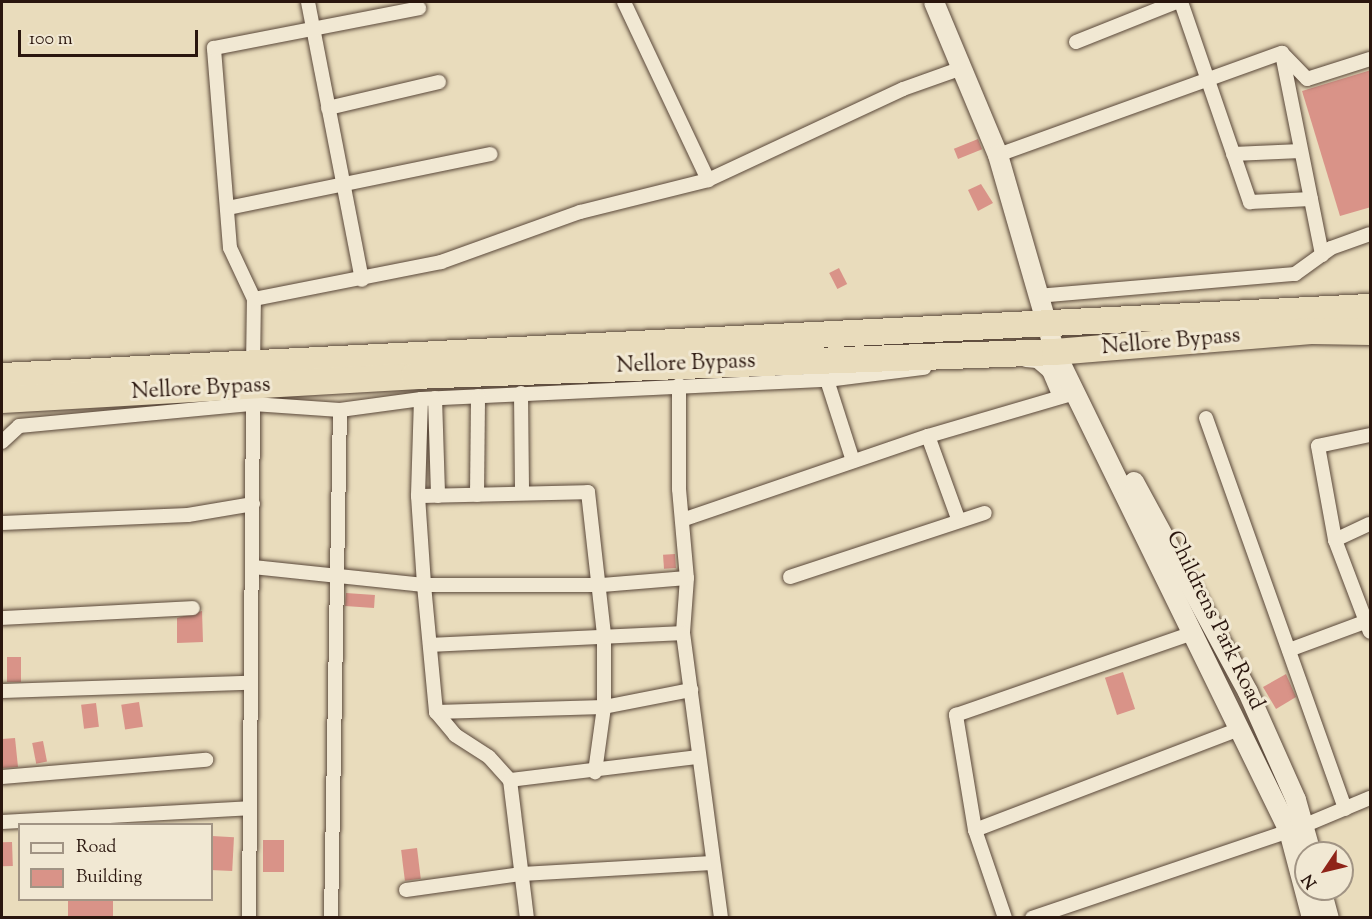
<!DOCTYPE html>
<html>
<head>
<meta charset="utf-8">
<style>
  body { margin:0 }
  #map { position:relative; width:1372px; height:919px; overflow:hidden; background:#e9dcbc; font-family:"Sorts Mill Goudy",serif }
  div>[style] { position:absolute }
  .building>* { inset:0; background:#d99388; transform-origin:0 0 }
  .roads { filter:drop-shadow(0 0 2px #5a483a) drop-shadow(0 0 2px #5a483a) }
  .street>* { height:14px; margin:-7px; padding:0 7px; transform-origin:7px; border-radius:7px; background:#f1e8d3 }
  .secondary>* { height:20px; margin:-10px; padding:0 10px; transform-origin:10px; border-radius:10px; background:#f1e8d3 }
  .highway>* { height:26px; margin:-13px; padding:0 13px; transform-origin:13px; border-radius:13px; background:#e9dcbc }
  span { translate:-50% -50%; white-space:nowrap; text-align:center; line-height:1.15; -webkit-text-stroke:6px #f1e8d3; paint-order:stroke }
  .street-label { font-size:22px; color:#2a160e }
  .frame { position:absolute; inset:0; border:3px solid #2a160e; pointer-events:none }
  .legend { position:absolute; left:18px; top:823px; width:195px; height:78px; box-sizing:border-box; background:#f1e8d3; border:2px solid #a19484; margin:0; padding:8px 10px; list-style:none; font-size:18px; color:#2a160e }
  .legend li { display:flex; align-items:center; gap:12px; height:30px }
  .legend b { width:30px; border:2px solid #a19484 }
  .north { position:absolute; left:1294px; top:841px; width:60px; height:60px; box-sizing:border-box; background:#f1e8d3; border:2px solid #a19484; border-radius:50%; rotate:235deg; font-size:16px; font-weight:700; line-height:24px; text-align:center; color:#2a160e }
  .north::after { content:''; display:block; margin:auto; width:21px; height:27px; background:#8f2418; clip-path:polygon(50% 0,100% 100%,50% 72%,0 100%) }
  .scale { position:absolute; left:18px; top:30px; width:180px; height:27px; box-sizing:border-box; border:3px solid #2a160e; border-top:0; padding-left:8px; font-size:18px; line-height:21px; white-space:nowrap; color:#2a160e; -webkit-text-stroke:4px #f1e8d3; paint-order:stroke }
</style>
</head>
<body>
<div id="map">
  <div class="building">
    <div style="clip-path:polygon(1371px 70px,1371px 207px,1340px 216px,1302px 91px)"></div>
    <div style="left:978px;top:139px;width:11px;height:26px;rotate:68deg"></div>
    <div style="clip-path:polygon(981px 184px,993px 203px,978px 211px,968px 190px)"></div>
    <div style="left:839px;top:268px;width:18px;height:11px;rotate:63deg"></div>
    <div style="left:675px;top:554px;width:14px;height:12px;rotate:86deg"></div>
    <div style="left:346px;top:593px;width:29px;height:13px;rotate:4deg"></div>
    <div style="clip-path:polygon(202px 611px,203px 642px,177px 643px,177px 618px)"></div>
    <div style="left:7px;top:657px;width:14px;height:25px"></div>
    <div style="left:1123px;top:672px;width:39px;height:19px;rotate:72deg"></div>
    <div style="clip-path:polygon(1286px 674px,1296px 697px,1276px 709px,1263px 687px)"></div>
    <div style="left:139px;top:702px;width:25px;height:18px;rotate:81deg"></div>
    <div style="left:96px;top:703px;width:24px;height:15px;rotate:83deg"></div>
    <div style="clip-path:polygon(15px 738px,18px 767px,2px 768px,2px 739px)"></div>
    <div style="left:43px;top:741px;width:21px;height:11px;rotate:79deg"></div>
    <div style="left:212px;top:836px;width:22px;height:34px;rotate:3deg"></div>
    <div style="left:263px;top:840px;width:21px;height:32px"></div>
    <div style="left:12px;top:842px;width:24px;height:10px;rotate:88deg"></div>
    <div style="left:417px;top:848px;width:31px;height:16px;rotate:83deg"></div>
    <div style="left:68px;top:900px;width:45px;height:18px"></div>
  </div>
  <div class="roads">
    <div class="street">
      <div style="left:308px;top:2px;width:283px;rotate:79deg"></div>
      <div style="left:624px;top:2px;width:197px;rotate:64.7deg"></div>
      <div style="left:1181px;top:2px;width:212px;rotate:71deg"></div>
      <div style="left:1250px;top:202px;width:61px;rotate:-2.8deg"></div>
      <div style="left:1076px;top:42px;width:108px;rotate:-21.8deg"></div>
      <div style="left:1282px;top:54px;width:205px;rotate:78.7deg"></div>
      <div style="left:328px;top:108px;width:114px;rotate:-13.2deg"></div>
      <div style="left:1233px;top:154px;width:68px;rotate:-2.5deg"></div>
      <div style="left:998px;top:155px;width:302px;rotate:-19.8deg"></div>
      <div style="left:1282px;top:53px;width:36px;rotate:46deg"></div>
      <div style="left:1307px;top:79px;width:66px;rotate:-17.6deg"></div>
      <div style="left:228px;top:208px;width:268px;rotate:-11.6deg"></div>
      <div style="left:1037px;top:296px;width:259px;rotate:-4.9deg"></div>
      <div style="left:1295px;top:274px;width:44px;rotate:-35.8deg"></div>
      <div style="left:1331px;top:248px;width:41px;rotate:-19.7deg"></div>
      <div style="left:254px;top:299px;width:191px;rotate:-11.2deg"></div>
      <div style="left:441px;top:262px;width:148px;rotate:-19.8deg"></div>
      <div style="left:580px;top:212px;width:132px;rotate:-14deg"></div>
      <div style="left:708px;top:180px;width:215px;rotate:-25deg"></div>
      <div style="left:903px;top:89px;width:63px;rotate:-19.6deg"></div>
      <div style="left:1026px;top:360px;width:11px;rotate:5deg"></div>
      <div style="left:1037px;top:361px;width:16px;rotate:40deg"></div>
      <div style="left:1049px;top:371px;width:28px;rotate:67deg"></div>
      <div style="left:253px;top:367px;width:68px;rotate:-89.2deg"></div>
      <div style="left:254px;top:299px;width:56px;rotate:-115.2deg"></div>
      <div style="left:230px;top:248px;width:201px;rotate:-94.6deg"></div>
      <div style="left:214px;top:48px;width:209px;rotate:-11deg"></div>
      <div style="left:827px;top:380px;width:85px;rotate:72.2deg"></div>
      <div style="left:679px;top:385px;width:104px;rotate:90deg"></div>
      <div style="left:679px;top:489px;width:89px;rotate:84.9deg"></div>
      <div style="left:687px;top:578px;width:55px;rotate:94.2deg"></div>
      <div style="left:683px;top:633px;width:288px;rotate:82.4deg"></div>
      <div style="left:521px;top:393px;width:100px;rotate:89.4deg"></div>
      <div style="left:435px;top:398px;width:98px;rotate:88.2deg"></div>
      <div style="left:421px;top:399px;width:97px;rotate:91.8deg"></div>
      <div style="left:418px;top:496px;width:89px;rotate:86.1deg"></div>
      <div style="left:424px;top:585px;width:178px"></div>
      <div style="left:602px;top:585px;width:85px;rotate:-4.7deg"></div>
      <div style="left:1206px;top:418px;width:415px;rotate:70.4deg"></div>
      <div style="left:1370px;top:435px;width:53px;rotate:168.1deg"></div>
      <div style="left:1318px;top:446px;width:96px;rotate:79.7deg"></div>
      <div style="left:1335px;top:540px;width:98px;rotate:69.2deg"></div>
      <div style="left:928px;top:436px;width:90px;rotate:70deg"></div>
      <div style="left:2px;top:442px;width:23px;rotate:-43deg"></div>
      <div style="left:19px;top:426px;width:235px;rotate:-5.4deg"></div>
      <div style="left:253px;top:404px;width:87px;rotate:3.9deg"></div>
      <div style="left:340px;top:410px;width:82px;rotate:-7.7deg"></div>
      <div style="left:421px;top:399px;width:406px;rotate:-2.7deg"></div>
      <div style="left:827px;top:380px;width:98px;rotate:-7.1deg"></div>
      <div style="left:477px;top:495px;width:99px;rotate:-89.4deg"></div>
      <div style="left:418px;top:496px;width:170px;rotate:-1.3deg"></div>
      <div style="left:588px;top:492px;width:143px;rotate:83.6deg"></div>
      <div style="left:604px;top:634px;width:73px;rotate:90deg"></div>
      <div style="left:604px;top:707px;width:66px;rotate:97.9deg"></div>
      <div style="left:682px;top:520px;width:260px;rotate:-18.9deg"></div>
      <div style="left:928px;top:436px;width:146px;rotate:-16.3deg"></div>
      <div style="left:2px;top:523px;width:186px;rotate:-2.5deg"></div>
      <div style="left:188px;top:515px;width:66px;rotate:-9.6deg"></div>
      <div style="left:1335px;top:540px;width:38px;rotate:-25deg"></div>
      <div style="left:253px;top:567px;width:172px;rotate:6deg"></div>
      <div style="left:424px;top:585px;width:128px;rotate:84.6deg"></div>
      <div style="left:436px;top:712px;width:30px;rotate:50deg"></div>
      <div style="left:455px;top:735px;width:40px;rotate:32.9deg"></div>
      <div style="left:489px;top:757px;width:31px;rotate:48deg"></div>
      <div style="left:510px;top:780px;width:139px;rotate:83deg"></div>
      <div style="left:790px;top:577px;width:205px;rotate:-18.2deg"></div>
      <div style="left:2px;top:618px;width:191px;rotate:-3deg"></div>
      <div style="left:430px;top:645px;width:253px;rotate:-2.7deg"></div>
      <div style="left:1289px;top:650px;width:86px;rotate:-20.3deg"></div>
      <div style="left:2px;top:691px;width:247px;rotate:-1.9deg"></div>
      <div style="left:436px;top:712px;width:168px;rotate:-1.7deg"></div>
      <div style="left:604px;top:707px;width:89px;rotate:-11.1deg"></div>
      <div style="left:2px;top:777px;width:205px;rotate:-4.8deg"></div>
      <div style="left:510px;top:780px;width:189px;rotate:-7deg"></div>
      <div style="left:2px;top:822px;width:247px;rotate:-3.2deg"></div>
      <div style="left:1303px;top:826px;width:73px;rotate:-22.7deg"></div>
      <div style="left:975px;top:830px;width:117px;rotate:-99.4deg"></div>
      <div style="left:956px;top:715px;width:251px;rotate:-19.1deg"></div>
      <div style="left:406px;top:890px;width:117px;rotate:-7.9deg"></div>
      <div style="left:522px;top:874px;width:190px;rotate:-3.3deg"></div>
      <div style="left:249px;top:918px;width:523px;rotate:-89.56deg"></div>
      <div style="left:331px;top:918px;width:508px;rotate:-88.99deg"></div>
      <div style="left:1005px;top:918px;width:93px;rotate:-108.8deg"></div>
      <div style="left:975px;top:830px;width:283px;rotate:-20.9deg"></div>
      <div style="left:1032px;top:918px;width:271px;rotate:-18.7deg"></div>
    </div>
    <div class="secondary">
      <div style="left:934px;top:2px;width:166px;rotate:67.3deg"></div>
      <div style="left:998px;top:155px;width:205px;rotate:73.9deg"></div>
      <div style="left:1055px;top:352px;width:533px;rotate:63.96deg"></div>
      <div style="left:1289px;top:831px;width:90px;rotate:75.2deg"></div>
      <div style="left:1134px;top:482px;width:239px;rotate:61.5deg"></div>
      <div style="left:1248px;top:692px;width:118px;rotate:66deg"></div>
      <div style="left:1296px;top:800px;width:55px;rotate:74.2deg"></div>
      <div style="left:1321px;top:889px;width:30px;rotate:75deg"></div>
    </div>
    <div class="highway">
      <div style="left:2px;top:376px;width:1370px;rotate:-2.89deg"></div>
      <div style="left:2px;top:400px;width:413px;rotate:-3.3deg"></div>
      <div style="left:414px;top:376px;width:641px;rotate:-2.14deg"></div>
      <div style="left:1055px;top:352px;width:257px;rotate:-4.7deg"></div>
      <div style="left:1311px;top:331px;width:59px;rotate:1deg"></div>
    </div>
  </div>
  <div class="street-label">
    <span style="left:1171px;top:343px;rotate:-5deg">Nellore Bypass</span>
    <span style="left:686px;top:365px;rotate:-2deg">Nellore Bypass</span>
    <span style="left:201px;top:390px;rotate:-3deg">Nellore Bypass</span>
    <span style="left:1214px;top:621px;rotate:64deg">Childrens Park Road</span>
  </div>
  <div class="frame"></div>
  <ul class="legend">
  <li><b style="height:8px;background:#f1e8d3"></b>Road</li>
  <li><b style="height:16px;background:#d99388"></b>Building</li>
  </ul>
  <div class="north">N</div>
  <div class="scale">100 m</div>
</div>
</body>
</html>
